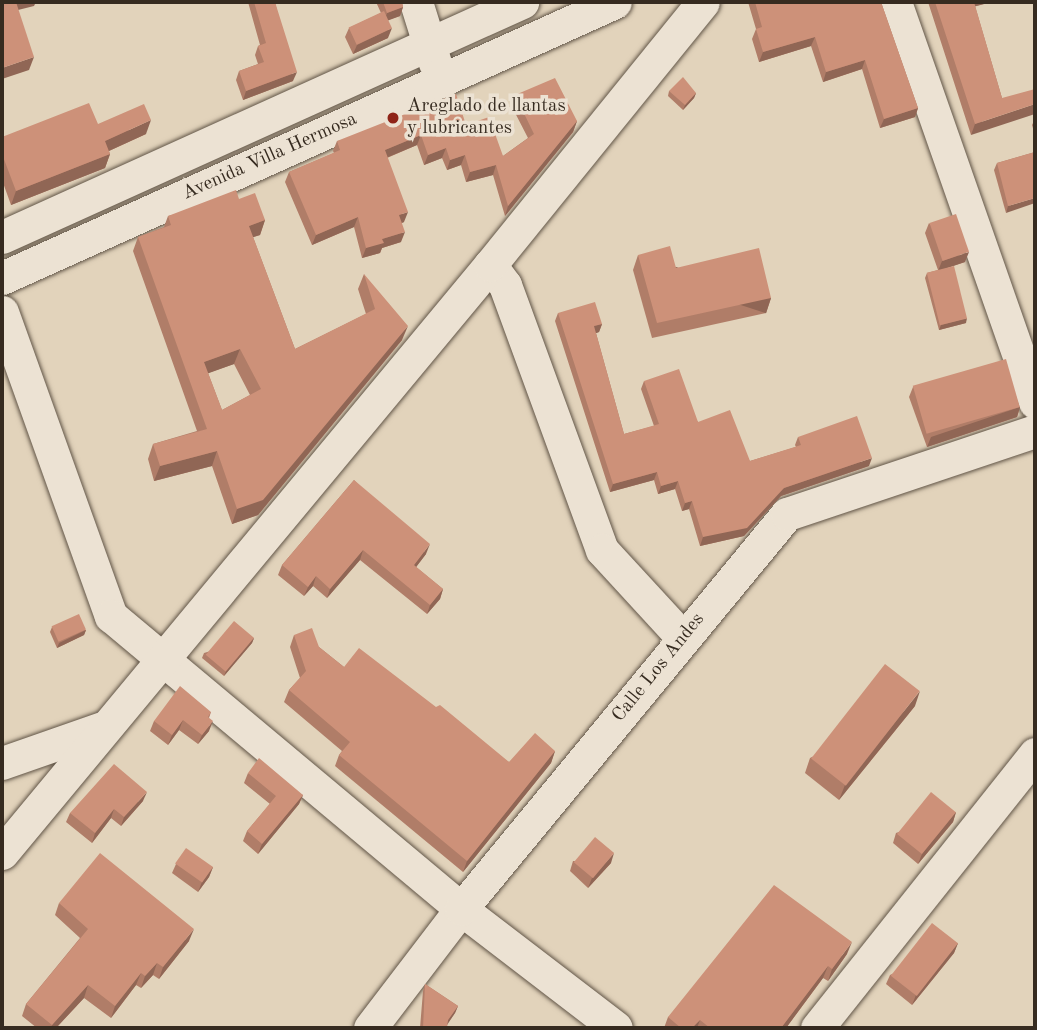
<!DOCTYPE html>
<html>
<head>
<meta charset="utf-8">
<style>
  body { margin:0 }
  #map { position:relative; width:1037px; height:1030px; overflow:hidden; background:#e2d3bb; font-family:"Old Standard TT",serif }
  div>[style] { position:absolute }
  .roads { filter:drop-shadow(0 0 2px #615547) drop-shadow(0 0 2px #615547) }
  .minor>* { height:33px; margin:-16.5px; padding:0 16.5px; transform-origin:16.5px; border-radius:16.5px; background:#ece2d3 }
  .wall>* { inset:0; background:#b07d68 }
  .shaded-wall>* { inset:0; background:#906655; transform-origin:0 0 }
  .building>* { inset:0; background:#cd9179; transform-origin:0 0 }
  .dots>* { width:19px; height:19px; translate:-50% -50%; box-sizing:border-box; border:4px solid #ece2d3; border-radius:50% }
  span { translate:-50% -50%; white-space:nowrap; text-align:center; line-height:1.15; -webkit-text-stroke:7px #ece2d3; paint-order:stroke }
  .poi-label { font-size:19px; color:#362b20 }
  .left { translate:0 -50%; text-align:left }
  .street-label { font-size:19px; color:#362b20 }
  .frame { position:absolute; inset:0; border:4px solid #362b20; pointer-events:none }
</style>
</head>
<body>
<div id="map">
  <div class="roads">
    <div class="minor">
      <div style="left:416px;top:2px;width:64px;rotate:72.7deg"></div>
      <div style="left:895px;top:2px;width:424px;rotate:70.7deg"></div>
      <div style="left:2px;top:237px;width:571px;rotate:-24.32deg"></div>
      <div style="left:490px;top:265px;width:25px;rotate:53deg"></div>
      <div style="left:505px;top:285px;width:282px;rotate:69.9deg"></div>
      <div style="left:602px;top:550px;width:120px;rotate:47.4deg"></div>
      <div style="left:2px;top:278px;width:672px;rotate:-24.24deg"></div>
      <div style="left:2px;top:312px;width:323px;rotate:70.3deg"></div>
      <div style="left:111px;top:616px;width:456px;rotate:39.9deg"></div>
      <div style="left:461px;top:909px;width:195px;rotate:37.5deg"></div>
      <div style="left:2px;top:763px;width:106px;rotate:-19.3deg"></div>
      <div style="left:2px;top:853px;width:764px;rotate:-50.31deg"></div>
      <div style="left:490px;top:265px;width:338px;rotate:-51deg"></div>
      <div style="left:370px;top:1028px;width:150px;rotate:-52.6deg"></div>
      <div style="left:461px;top:909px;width:512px;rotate:-50.47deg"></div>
      <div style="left:787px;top:514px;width:262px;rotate:-18.5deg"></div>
      <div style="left:817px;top:1028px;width:350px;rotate:-51.5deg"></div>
    </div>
  </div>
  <div class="wall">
    <div style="clip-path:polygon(248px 2px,275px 2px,293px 81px,243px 100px,236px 80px,239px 71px,258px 64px,255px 55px,258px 46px,260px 45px)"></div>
    <div style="clip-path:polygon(376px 2px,402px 2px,403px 7px,400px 16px,388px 20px,388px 38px,353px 54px,345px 37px,349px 28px,381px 13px)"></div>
    <div style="clip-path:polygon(748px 2px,881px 2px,918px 108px,915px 117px,880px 128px,862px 69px,823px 82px,811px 46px,759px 62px,752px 39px,756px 29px)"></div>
    <div style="clip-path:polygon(928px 2px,992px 2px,975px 6px,1002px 98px,971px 135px)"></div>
    <div style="clip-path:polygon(669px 91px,696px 93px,694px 98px,683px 110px,668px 96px)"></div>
    <div style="clip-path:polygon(515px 95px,577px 121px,573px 132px,505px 216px,493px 175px,466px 182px,461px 165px,447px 170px,442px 158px,424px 165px,417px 145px,387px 158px,404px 222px,402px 223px,401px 242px,382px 248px,380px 253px,362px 258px,354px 227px,312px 245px,285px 182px,289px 172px,334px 153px,333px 151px,337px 141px,466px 125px,503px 156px,528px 138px,511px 105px)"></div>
    <div style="clip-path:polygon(1035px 119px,1035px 135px,1032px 125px)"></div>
    <div style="clip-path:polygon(98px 124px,146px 134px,109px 151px,110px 154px,105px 168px,11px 205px,2px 180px,2px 137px)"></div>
    <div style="clip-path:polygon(1035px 152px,1006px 213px,994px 170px,997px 163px)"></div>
    <div style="clip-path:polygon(evenodd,239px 199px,265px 220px,260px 235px,253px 237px,295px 349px,366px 314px,358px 289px,364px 274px,402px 340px,258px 515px,232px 524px,212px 466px,154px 481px,148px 459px,153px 444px,197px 431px,133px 251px,138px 237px,164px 227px,168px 216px,239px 199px,234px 364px,250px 395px,222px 410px,208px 373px,234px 364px)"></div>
    <div style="clip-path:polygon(929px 223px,965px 262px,947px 268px,966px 323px,939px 330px,925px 278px,927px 273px,938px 270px,925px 233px)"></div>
    <div style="clip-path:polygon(638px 255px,771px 298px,766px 313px,652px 338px,633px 270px)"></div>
    <div style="clip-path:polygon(558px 313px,602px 324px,599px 332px,596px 333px,624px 434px,654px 426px,641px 389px,644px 381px,750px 461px,796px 447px,795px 445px,798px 437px,869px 466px,781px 496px,744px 536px,700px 546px,689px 509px,682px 511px,675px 489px,658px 494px,654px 480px,610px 492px,555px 321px)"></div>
    <div style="clip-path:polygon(913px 387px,1020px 407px,1017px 417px,927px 447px,909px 397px)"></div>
    <div style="clip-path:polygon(354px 480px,426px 554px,416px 567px,443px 589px,440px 599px,427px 614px,360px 560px,327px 598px,313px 586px,304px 596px,278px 575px,282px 565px)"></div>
    <div style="clip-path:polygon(52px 627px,86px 630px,84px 635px,57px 648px,50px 632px)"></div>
    <div style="clip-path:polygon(294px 635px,319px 647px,344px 667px,509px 762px,555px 751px,551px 763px,463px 872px,335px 766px,339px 755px,342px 751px,284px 702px,289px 690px,300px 678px,290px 647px)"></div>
    <div style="clip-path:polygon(254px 638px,252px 643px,224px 676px,202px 658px,204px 653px)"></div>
    <div style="clip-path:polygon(915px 706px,839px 800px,805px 773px,810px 758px)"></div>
    <div style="clip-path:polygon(211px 712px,209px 718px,209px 731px,198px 744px,179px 730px,168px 745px,150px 731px,154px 721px)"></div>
    <div style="clip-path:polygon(248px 773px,303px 795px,299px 804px,258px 854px,243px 841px,247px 831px,270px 804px,244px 783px)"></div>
    <div style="clip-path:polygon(143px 801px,121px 826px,111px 818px,92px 843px,66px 822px,70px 813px)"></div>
    <div style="clip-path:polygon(956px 812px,953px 822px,918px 864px,893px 843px,896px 833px)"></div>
    <div style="clip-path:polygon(573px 861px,611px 863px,588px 888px,570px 871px)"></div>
    <div style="clip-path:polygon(176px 864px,213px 867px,209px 877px,198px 892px,172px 873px)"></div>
    <div style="clip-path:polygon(59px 903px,189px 941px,159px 979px,153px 975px,141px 988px,136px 985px,111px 1018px,84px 998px,56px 1028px,37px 1028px,22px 1016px,26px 1004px,80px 938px,55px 915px)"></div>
    <div style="clip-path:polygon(958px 943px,954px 953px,912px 1005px,886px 984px,890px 975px)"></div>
    <div style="clip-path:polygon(847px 954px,828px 981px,823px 978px,786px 1028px,664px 1028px,668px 1017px)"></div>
    <div style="clip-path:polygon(425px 984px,458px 1006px,455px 1013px,447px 1024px,447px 1028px,420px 1028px,423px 991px)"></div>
  </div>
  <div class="shaded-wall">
    <div style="clip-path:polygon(14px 2px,36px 2px,34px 6px,10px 12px)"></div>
    <div style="clip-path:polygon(971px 2px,992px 2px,969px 8px)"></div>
    <div style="clip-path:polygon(403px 7px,400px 16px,384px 22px,387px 13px)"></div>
    <div style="clip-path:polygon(392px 28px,388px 38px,353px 54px,357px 45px)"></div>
    <div style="clip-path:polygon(815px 37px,811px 46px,759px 62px,763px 52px)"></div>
    <div style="clip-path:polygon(34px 57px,29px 70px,2px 79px,2px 68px)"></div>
    <div style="clip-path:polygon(865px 60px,862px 69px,823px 82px,826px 72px)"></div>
    <div style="clip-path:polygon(297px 72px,293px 81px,243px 100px,246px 91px)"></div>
    <div style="clip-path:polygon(696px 93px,694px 98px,683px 110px,685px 105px)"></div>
    <div style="clip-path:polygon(1035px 104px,1035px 114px,971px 135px,975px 124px)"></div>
    <div style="clip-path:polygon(918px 108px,915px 117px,880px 128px,884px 119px)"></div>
    <div style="clip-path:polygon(151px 120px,146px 134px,100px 155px,105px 141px)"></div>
    <div style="clip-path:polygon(577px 121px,573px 132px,505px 216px,508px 206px)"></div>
    <div style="clip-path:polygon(421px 135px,417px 145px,381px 160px,385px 150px)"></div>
    <div style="clip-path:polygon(446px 148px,442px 158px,424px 165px,428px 155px)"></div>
    <div style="clip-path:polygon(110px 154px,105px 168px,11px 205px,16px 191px)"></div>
    <div style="clip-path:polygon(465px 155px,461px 165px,447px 170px,450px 160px)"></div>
    <div style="clip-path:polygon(496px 165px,493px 175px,466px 182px,470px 172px)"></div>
    <div style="clip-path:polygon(1035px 198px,1035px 203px,1006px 213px,1008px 206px)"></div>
    <div style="clip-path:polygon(408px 212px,404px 222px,396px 225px,399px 215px)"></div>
    <div style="clip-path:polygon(358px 217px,354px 227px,312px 245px,316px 235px)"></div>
    <div style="clip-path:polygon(265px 220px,260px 235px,244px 240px,249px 226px)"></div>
    <div style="clip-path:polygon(405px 232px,401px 242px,382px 248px,380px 253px,362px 258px,366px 248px,382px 239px)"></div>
    <div style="clip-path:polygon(969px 252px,965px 262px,938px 271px,942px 261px)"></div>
    <div style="left:771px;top:298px;width:16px;height:117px;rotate:108deg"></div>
    <div style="clip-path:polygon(967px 318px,966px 323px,939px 330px,941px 325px)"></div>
    <div style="clip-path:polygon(602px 324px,599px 332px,591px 335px,594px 326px)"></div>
    <div style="clip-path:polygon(408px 326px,402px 340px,258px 515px,232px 524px,237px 509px)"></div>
    <div style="clip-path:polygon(240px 349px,234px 364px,198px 377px,204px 362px)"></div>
    <div style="clip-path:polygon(1020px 407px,1017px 417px,927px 447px,931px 437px)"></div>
    <div style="clip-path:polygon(217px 451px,212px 466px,154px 481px,160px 466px)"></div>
    <div style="clip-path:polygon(872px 458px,869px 466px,781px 496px,744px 536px,700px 546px,703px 537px,784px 488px)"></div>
    <div style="clip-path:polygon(657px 472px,654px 480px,610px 492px,613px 484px)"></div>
    <div style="clip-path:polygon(678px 481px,675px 489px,658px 494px,661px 486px)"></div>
    <div style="clip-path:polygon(692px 501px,689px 509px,682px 511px,685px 503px)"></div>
    <div style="clip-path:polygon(430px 544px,426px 554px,410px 575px,414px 565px)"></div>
    <div style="clip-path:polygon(363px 550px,360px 560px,327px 598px,330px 589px)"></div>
    <div style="clip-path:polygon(316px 576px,313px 586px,304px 596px,308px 587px)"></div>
    <div style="clip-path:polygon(443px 589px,440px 599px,427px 614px,430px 605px)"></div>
    <div style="clip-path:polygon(86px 630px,84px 635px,57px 648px,59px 643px)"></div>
    <div style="clip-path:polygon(254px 638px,252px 643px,224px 676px,226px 671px)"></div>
    <div style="clip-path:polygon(920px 691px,915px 706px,839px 800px,845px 785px)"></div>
    <div style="clip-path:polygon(183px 720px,179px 730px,168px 745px,172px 735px)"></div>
    <div style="clip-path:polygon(213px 721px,209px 731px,198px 744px,202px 735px)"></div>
    <div style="clip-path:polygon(555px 751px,551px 763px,463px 872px,467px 861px)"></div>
    <div style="clip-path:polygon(147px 792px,143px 801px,121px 826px,124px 817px)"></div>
    <div style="clip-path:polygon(303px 795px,299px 804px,258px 854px,262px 844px)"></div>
    <div style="clip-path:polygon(114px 809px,111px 818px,92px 843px,95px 833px)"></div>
    <div style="clip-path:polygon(956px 812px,953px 822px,918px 864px,922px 854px)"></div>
    <div style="clip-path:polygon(614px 853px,611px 863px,588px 888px,592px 878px)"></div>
    <div style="clip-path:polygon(213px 867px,209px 877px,198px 892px,202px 882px)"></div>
    <div style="clip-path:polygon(194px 929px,189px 941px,159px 979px,163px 967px)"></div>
    <div style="clip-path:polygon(852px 942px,847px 954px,828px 981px,832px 969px)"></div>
    <div style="clip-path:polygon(958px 943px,954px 953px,912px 1005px,916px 995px)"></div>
    <div style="clip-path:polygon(157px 963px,153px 975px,141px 988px,145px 976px)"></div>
    <div style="clip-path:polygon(828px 966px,823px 978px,786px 1028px,781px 1028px)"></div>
    <div style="clip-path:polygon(141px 973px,136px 985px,111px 1018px,115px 1006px)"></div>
    <div style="clip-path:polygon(88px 985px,84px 998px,56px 1028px,51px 1028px,52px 1025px)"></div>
    <div style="clip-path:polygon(458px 1006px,455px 1013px,445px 1028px,448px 1020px)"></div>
    <div style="clip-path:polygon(700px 1020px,697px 1028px,692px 1028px)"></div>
  </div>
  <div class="building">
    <div style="clip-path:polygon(2px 2px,16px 2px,34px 57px,2px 68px)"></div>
    <div style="clip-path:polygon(254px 2px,275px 2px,297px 72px,246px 91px,239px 71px,264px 62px,258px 46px,266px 43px)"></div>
    <div style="clip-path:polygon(383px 2px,402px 2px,403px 7px,387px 13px)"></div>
    <div style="clip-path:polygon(755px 2px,881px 2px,918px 108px,884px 119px,865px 60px,826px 72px,815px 37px,763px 52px,756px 29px,762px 27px)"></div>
    <div style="clip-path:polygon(935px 2px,974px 2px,1002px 98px,1035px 89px,1035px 104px,975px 124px)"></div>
    <div style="left:384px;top:11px;width:19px;height:39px;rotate:65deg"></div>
    <div style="clip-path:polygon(683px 77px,696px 93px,685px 105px,669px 91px)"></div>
    <div style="clip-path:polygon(555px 78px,577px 121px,508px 206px,496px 165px,470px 172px,465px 155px,450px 160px,446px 148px,428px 155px,421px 135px,385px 150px,408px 212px,399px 215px,405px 232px,382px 239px,384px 243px,366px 248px,358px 217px,316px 235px,289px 172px,340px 150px,337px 141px,456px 94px,466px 125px,489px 117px,503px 156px,534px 134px,515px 95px)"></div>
    <div style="clip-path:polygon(89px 103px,98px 124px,144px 104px,151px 120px,105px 141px,110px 154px,16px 191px,2px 154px,2px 137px)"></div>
    <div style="clip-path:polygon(1035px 152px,1035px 198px,1008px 206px,997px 163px)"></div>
    <div style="clip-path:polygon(evenodd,236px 190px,239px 199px,255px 193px,265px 220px,249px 226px,295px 349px,375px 309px,364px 274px,408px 326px,263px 500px,237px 509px,217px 451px,160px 466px,153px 444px,207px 429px,138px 237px,171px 225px,168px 216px,236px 190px,240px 349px,261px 389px,222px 410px,204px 362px,240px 349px)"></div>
    <div style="left:956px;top:214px;width:40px;height:28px;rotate:71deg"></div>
    <div style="clip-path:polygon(670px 246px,676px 268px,759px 248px,771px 298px,657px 323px,638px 255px)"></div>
    <div style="left:954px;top:266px;width:54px;height:28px;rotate:76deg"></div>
    <div style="clip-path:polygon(595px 302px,602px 324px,594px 326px,624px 434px,659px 424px,644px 381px,679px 369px,698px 422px,730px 410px,750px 461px,801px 445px,798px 437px,857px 416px,872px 458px,784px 488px,747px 528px,703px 537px,692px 501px,685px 503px,678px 481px,661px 486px,657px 472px,613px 484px,558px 313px)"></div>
    <div style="left:1006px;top:359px;width:50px;height:97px;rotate:74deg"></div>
    <div style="clip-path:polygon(354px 480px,430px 544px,414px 565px,443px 589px,430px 605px,363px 550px,330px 589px,316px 576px,308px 587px,282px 565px)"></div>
    <div style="left:79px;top:614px;width:17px;height:30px;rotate:66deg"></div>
    <div style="left:234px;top:621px;width:26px;height:44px;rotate:40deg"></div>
    <div style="clip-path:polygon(312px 628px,319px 647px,344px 667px,359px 648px,436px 707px,440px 705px,509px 762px,535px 733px,555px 751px,467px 861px,339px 755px,350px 742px,289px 690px,306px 671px,294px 635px)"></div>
    <div style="left:885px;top:664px;width:44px;height:120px;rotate:38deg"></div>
    <div style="clip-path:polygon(180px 686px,211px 712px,208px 717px,213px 721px,202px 735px,183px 720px,172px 735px,154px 721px)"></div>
    <div style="clip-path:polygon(259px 758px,303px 795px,262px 844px,247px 831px,276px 796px,248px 773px)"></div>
    <div style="clip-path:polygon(114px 764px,147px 792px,124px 817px,114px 809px,95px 833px,70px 813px)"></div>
    <div style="left:931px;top:792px;width:32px;height:54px;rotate:39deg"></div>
    <div style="left:595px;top:837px;width:25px;height:33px;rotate:40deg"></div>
    <div style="left:186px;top:848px;width:33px;height:19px;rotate:35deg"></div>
    <div style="clip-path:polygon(100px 853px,194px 929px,163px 967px,157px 963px,145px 976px,141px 973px,115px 1006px,88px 985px,52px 1025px,26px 1004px,88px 929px,59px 903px)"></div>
    <div style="clip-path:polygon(774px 885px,852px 942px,832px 969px,828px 966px,781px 1028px,710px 1028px,700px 1020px,692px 1028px,681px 1028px,668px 1017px)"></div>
    <div style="left:932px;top:923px;width:33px;height:67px;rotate:38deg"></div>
    <div style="clip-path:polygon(425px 984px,458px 1006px,448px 1020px,447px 1028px,423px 1028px)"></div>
  </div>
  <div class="dots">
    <div style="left:393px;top:118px;background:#8f2418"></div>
  </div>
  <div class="poi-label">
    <span class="left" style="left:407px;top:118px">Areglado de llantas<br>y lubricantes</span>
  </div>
  <div class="street-label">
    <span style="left:270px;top:157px;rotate:-24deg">Avenida Villa Hermosa</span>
    <span style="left:659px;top:668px;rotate:-51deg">Calle Los Andes</span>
  </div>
  <div class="frame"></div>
</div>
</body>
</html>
